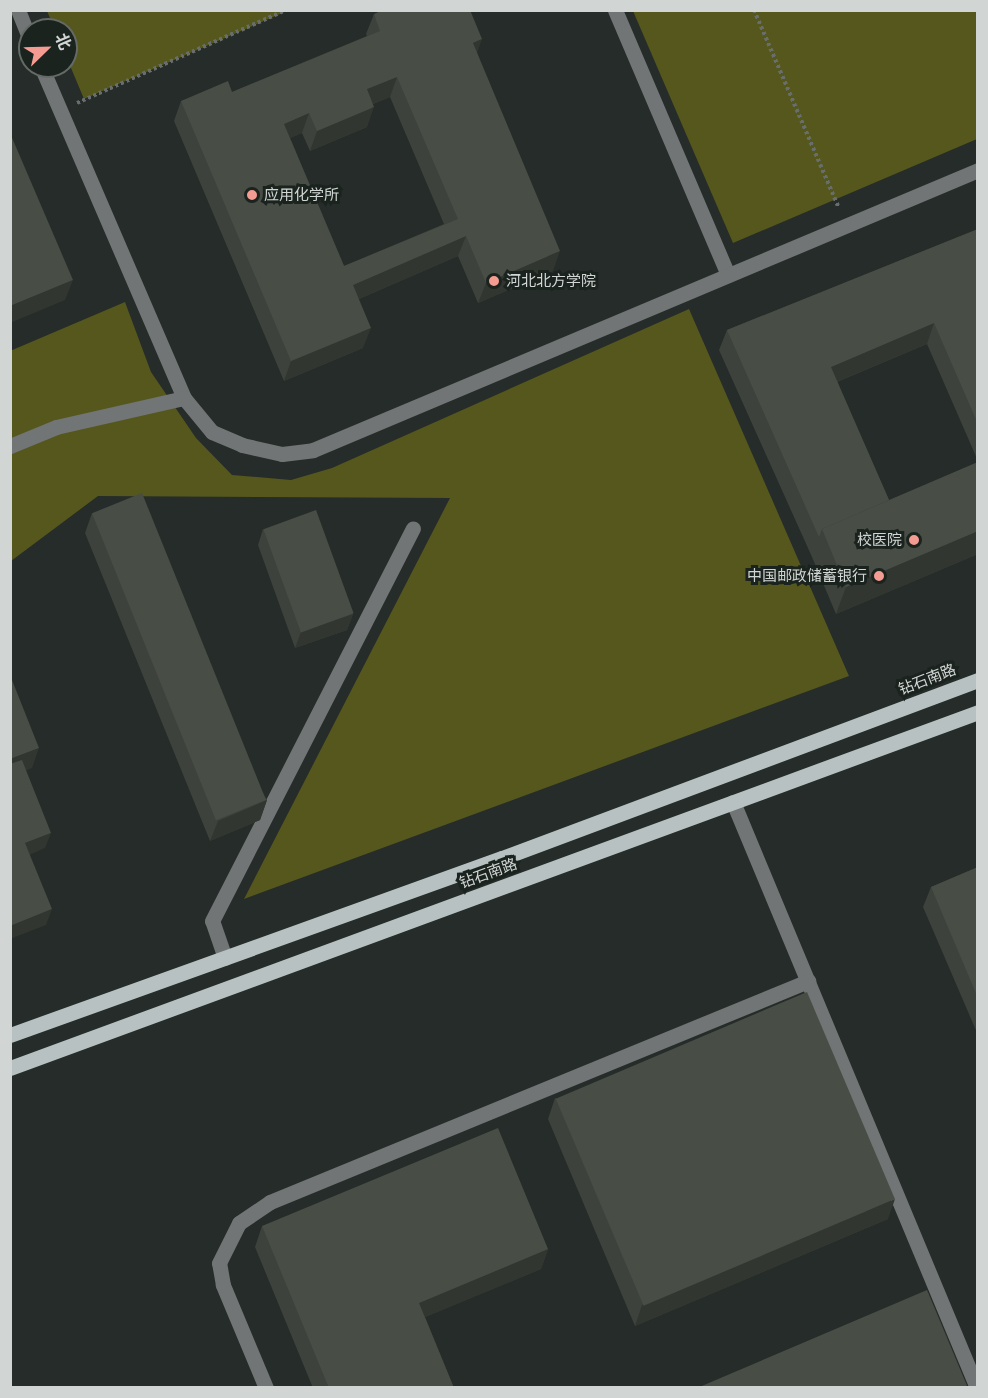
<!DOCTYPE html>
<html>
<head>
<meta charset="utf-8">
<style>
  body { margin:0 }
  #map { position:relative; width:988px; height:1398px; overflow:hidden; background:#252c29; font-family:Montserrat,"Noto Sans SC",sans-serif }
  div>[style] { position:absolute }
  .green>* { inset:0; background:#55571d }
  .path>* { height:4px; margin-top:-2px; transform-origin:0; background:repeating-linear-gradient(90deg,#686e6b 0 3px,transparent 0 6px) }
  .minor>* { height:15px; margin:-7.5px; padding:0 7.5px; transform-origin:7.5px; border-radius:7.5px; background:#717575 }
  .major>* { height:15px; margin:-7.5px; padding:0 7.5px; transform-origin:7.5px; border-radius:7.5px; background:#b8c1c1 }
  .wall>* { inset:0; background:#3e423c }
  .shaded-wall>* { inset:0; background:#323631 }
  .building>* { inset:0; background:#484d46; transform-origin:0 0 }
  .dots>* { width:16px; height:16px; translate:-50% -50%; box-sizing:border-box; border:3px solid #1b231f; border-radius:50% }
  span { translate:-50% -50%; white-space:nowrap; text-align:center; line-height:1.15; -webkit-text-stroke:6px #1b231f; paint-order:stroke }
  .poi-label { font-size:15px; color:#d1d6d4 }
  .left { translate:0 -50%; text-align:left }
  .right { translate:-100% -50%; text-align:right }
  .street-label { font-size:15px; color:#d1d6d4 }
  .frame { position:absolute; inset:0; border:12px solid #d1d6d4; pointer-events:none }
  .north { position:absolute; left:18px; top:18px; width:60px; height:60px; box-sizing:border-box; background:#1b231f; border:2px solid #646b67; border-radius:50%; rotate:67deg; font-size:16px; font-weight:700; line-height:24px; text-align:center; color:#d1d6d4 }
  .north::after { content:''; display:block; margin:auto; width:21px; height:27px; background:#f59c92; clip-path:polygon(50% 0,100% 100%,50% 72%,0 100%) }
</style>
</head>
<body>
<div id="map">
  <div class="green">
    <div style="clip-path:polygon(47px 11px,287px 11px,84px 99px,66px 56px,66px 30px,55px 30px)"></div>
    <div style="clip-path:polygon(633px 11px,977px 11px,977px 139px,733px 243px)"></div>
    <div style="clip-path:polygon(125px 302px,151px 372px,196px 438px,232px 475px,291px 480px,332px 468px,689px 309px,849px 676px,244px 899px,450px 498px,98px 496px,11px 561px,10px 351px)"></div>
  </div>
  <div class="path">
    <div style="left:754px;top:10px;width:215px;rotate:66.8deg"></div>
    <div style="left:77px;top:103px;width:229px;rotate:-24deg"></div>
  </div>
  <div class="minor">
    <div style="left:18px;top:10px;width:31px;rotate:68deg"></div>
    <div style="left:615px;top:10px;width:288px;rotate:66.9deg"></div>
    <div style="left:41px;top:66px;width:361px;rotate:66.7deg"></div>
    <div style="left:184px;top:398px;width:44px;rotate:50.5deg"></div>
    <div style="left:212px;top:432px;width:33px;rotate:23deg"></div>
    <div style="left:242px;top:445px;width:41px;rotate:12.7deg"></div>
    <div style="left:282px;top:454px;width:31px;rotate:-7deg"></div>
    <div style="left:313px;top:450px;width:722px;rotate:-22.83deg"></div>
    <div style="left:10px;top:446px;width:50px;rotate:-22.4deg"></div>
    <div style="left:56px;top:427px;width:131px;rotate:-12.8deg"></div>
    <div style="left:733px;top:802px;width:635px;rotate:67.39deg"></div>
    <div style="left:225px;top:958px;width:39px;rotate:-109deg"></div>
    <div style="left:212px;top:921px;width:441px;rotate:-62.9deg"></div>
    <div style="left:266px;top:1388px;width:112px;rotate:-112.7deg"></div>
    <div style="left:223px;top:1285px;width:22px;rotate:-100deg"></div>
    <div style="left:219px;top:1263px;width:45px;rotate:-63.4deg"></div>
    <div style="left:239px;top:1223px;width:37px;rotate:-34deg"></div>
    <div style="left:270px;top:1202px;width:582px;rotate:-22.33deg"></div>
  </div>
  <div class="major">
    <div style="left:10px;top:1035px;width:523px;rotate:-19.79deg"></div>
    <div style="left:502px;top:858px;width:508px;rotate:-20.5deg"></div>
    <div style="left:10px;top:1068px;width:1031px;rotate:-20.19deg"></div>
  </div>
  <div class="wall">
    <div style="clip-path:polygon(evenodd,374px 14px,477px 53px,553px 271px,478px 303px,458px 256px,359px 299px,363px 348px,284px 381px,174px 121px,181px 101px,232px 92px,367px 36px,366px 34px,374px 14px,390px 97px,444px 224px,344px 266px,290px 138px,302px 133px,310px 151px,367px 127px,373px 104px,390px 97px)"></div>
    <div style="clip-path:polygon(978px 229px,978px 461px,927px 344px,837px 382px,889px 500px,978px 462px,978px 554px,836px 614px,812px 557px,719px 350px,727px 330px)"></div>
    <div style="clip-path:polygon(92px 513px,267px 800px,260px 820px,210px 841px,85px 533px)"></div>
    <div style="clip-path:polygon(263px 529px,353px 614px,347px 630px,295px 648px,258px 545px)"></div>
    <div style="clip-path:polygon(978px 867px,978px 1035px,923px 907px,931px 887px)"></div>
    <div style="clip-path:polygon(555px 1098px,888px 1219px,635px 1326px,548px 1119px)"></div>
    <div style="clip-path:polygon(262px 1226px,548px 1249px,541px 1269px,425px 1317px,454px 1388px,313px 1388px,255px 1247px)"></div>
  </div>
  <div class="shaded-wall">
    <div style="clip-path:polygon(482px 39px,475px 59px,473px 43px)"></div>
    <div style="clip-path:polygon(397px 77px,390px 97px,360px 109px,367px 89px)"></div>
    <div style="clip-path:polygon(374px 107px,367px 127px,310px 151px,317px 131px)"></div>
    <div style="clip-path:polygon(309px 113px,302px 133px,277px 144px,284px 124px)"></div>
    <div style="clip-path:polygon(466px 236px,458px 256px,345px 305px,353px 285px)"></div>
    <div style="clip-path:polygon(560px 251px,553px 271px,478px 303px,486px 283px)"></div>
    <div style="clip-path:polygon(73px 280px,65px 300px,10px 323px,10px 306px)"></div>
    <div style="clip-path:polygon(934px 323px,927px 344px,824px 387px,831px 367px)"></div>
    <div style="clip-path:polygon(371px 328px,363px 348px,284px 381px,291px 361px)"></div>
    <div style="clip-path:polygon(978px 531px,978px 554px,836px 614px,846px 587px)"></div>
    <div style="clip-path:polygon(353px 614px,347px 630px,295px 648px,301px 632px)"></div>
    <div style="clip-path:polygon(39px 748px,32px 768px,10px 777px,10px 759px)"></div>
    <div style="clip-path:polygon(267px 800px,260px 820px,210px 841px,218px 821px)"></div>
    <div style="clip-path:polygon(51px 833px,45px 848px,20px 859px,25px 843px)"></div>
    <div style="clip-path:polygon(52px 909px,46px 925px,10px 939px,10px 926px)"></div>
    <div style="clip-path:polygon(895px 1199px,888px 1219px,635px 1326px,642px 1305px)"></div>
    <div style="clip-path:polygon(548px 1249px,541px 1269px,411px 1323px,419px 1303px)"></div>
  </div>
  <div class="building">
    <div style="clip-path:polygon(evenodd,383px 10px,470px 10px,482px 39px,473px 43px,560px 251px,486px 283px,466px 236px,353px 285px,371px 328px,291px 361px,181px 101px,228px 81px,232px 92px,380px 31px,374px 14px,383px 10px,397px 77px,458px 219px,344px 266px,284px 124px,309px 113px,317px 131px,374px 107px,367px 89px,397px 77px)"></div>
    <div style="clip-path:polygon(10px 133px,73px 280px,10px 306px)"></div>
    <div style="clip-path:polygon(978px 229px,978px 424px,934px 323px,831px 367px,889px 500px,822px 529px,819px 537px,727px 330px)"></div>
    <div style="clip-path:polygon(978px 462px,978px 531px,846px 587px,822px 529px)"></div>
    <div style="left:142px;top:493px;width:331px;height:54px;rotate:68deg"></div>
    <div style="left:316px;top:510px;width:110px;height:56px;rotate:70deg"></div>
    <div style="clip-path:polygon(10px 675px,39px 748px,10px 759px)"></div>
    <div style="clip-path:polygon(22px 760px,51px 833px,25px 843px,52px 909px,10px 926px,10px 764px)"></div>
    <div style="clip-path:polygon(978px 867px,978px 998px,931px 887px)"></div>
    <div style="left:807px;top:992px;width:225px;height:273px;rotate:67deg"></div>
    <div style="clip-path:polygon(498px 1128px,548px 1249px,419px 1303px,454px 1388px,329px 1388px,262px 1226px)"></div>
    <div style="clip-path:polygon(927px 1290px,968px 1388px,697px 1388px)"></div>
  </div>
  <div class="dots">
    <div style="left:252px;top:195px;background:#f59c92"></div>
    <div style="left:494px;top:281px;background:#f59c92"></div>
    <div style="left:914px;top:540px;background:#f59c92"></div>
    <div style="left:879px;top:576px;background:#f59c92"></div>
  </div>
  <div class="poi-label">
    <span class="left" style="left:264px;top:195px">应用化学所</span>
    <span class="left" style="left:506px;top:281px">河北北方学院</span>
    <span class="right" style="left:902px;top:540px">校医院</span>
    <span class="right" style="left:867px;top:576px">中国邮政储蓄银行</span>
  </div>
  <div class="street-label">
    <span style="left:927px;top:679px;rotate:-21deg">钻石南路</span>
    <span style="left:488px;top:873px;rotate:-20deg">钻石南路</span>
  </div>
  <div class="frame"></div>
  <div class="north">北</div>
</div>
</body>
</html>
